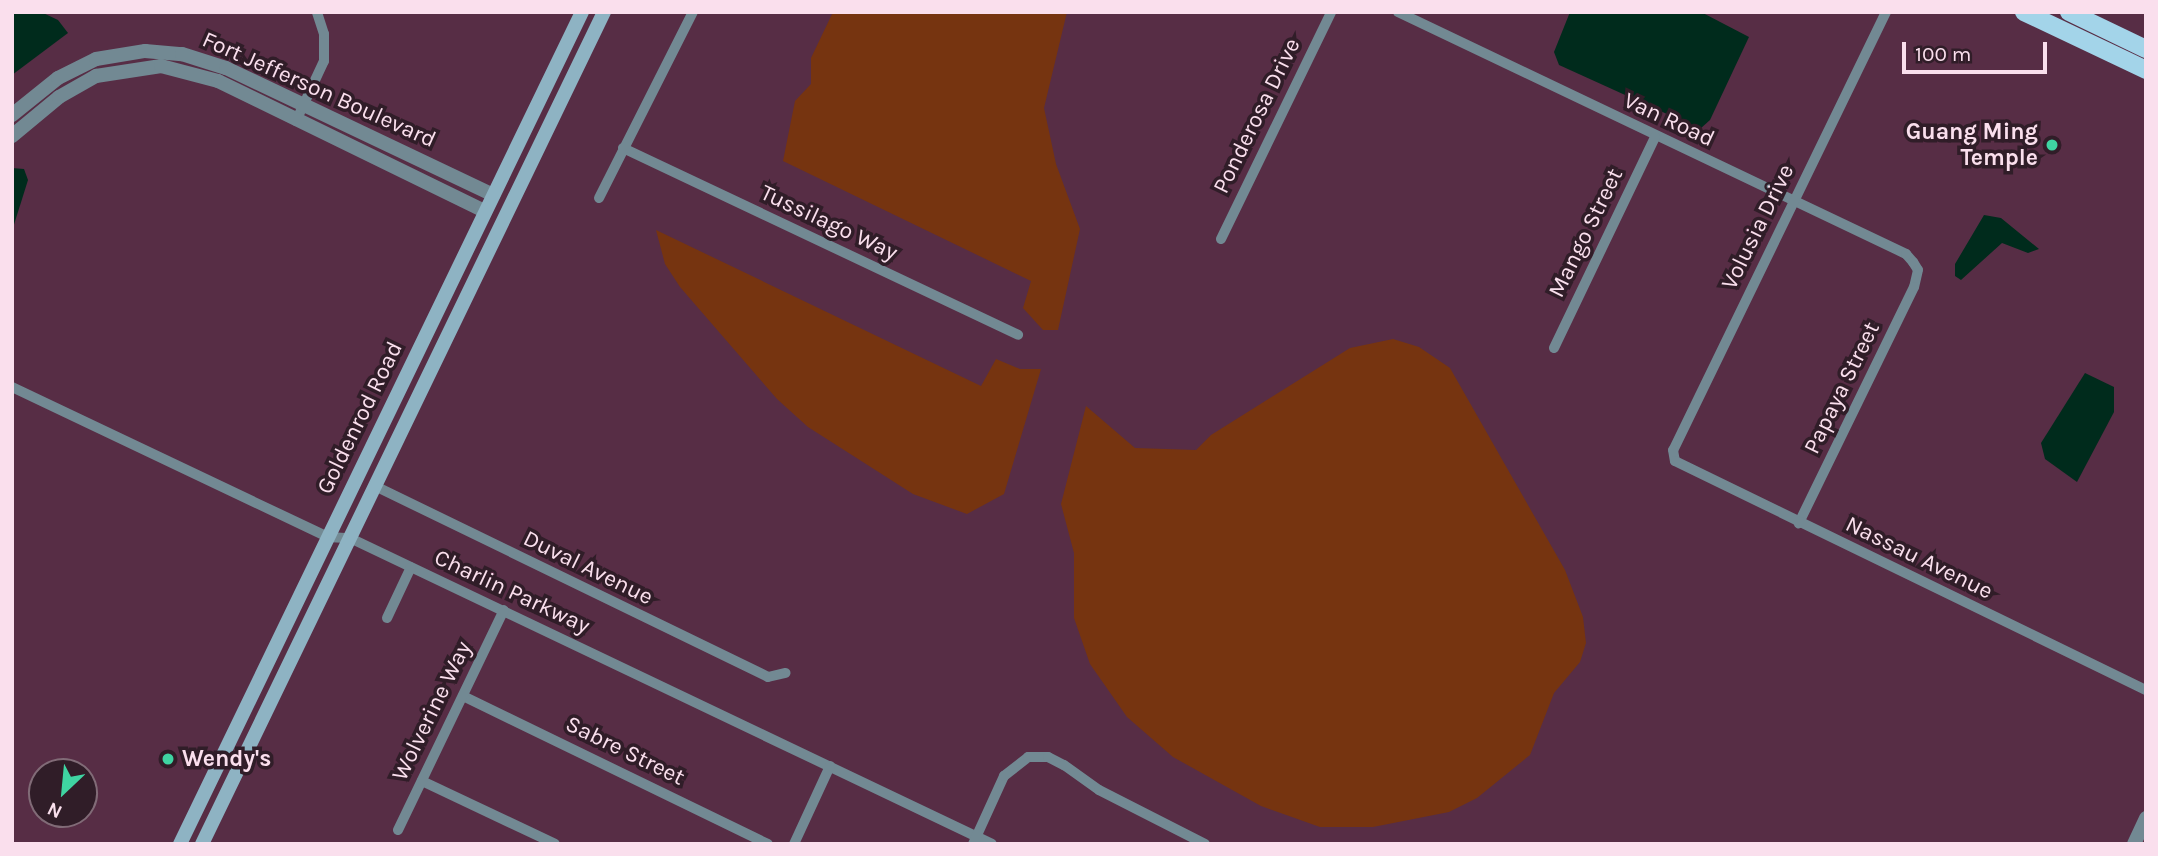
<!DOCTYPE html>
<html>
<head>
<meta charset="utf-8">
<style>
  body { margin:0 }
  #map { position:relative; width:2158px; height:856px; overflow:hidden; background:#572d45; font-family:Karla,sans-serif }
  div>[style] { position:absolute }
  .green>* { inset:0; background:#763410 }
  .water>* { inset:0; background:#002b1c }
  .minor>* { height:10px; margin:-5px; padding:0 5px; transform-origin:5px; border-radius:5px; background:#728993 }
  .tertiary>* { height:14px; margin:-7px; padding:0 7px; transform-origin:7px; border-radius:7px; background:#728993 }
  .secondary>* { height:14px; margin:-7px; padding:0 7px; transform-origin:7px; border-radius:7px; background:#8eb3c3 }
  .primary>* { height:18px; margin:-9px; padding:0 9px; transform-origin:9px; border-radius:9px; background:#a3d4e9 }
  .dots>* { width:19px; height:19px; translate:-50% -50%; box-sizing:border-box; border:4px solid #301d28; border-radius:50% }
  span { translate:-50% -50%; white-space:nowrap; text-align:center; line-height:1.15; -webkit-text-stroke:7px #301d28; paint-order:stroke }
  .street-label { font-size:23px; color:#fadfed }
  .poi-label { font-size:23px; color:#fadfed; font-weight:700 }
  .right { translate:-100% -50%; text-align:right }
  .left { translate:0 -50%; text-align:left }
  .frame { position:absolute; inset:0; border:14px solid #fadfed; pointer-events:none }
  .north { position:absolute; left:28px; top:758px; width:70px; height:70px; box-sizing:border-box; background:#301d28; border:2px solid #816b77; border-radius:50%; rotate:206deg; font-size:19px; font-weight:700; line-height:28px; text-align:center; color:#fadfed }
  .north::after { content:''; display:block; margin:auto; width:24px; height:32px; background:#3fd4a2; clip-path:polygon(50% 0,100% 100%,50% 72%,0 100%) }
  .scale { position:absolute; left:1902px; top:42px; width:145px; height:32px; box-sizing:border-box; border:4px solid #fadfed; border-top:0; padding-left:9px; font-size:21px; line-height:24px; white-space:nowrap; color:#fadfed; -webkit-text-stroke:5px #301d28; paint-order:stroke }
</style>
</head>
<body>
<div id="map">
  <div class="green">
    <div style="clip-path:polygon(833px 12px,1067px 12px,1044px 108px,1056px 164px,1080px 229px,1058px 330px,1043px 330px,1023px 308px,1031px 281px,783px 161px,795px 101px,811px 84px,811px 58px)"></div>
    <div style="clip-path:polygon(656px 230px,981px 386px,996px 359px,1020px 369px,1041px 369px,1004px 494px,967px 514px,913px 494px,808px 427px,777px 399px,680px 287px,665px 264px)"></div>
    <div style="clip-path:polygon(1393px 339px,1419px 347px,1450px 368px,1565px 570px,1583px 617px,1586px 643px,1580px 662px,1554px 693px,1530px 755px,1477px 798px,1449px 812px,1373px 827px,1320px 827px,1261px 806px,1173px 757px,1127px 717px,1090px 664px,1074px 618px,1074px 553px,1061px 504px,1086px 406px,1135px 448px,1196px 450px,1211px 435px,1350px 348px)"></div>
  </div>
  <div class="water">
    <div style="clip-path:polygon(12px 12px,41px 12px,58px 20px,68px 33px,12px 75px)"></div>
    <div style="clip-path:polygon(1570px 12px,1701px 12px,1749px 37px,1710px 120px,1700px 129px,1559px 65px,1554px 52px)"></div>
    <div style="clip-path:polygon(12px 168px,24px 169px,28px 180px,12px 231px)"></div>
    <div style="clip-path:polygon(1984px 215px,2001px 218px,2039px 249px,2028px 253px,2002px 243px,1961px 280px,1955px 276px,1955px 264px)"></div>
    <div style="clip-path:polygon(2085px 373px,2114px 387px,2114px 412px,2077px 482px,2045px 459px,2041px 443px)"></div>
  </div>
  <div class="minor">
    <div style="left:1398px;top:12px;width:563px;rotate:25.47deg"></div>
    <div style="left:1906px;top:254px;width:11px;rotate:49deg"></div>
    <div style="left:1913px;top:262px;width:9px;rotate:58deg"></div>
    <div style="left:1918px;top:270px;width:17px;rotate:103deg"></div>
    <div style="left:1914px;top:287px;width:263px;rotate:116deg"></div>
    <div style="left:1886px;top:12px;width:487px;rotate:115.9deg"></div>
    <div style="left:1673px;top:450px;width:11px;rotate:80deg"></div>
    <div style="left:1675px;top:461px;width:524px;rotate:25.93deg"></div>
    <div style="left:296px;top:121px;width:66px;rotate:-65deg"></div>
    <div style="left:324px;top:61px;width:27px;rotate:-90deg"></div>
    <div style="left:324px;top:34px;width:23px;rotate:-108deg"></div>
    <div style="left:623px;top:148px;width:437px;rotate:25.3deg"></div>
    <div style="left:599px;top:198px;width:208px;rotate:-63.2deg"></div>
    <div style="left:1221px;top:239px;width:252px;rotate:-64.1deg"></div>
    <div style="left:1554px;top:348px;width:234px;rotate:-64.4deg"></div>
    <div style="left:12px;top:387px;width:350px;rotate:25.4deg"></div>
    <div style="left:328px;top:537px;width:22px;rotate:3deg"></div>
    <div style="left:350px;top:538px;width:711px;rotate:25.48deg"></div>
    <div style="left:375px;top:486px;width:437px;rotate:25.9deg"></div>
    <div style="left:768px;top:677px;width:18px;rotate:-13deg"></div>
    <div style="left:387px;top:618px;width:56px;rotate:-64.8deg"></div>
    <div style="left:463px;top:696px;width:339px;rotate:25.9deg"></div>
    <div style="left:422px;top:781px;width:147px;rotate:25.3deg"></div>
    <div style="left:398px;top:830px;width:244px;rotate:-64.3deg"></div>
    <div style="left:794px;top:844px;width:86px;rotate:-65.2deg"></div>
    <div style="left:973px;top:844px;width:75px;rotate:-65.5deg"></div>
    <div style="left:1004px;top:776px;width:31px;rotate:-38deg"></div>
    <div style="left:1028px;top:757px;width:20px"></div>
    <div style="left:1048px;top:757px;width:18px;rotate:27deg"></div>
    <div style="left:1064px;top:765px;width:43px;rotate:35.5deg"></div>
    <div style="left:1099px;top:790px;width:119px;rotate:27deg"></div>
  </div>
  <div class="tertiary">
    <div style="left:12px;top:115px;width:59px;rotate:-38.8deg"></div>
    <div style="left:58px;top:78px;width:42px;rotate:-26.6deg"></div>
    <div style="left:96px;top:59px;width:50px;rotate:-9.3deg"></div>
    <div style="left:145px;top:51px;width:37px;rotate:5deg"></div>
    <div style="left:182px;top:54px;width:46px;rotate:17.7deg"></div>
    <div style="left:226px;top:68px;width:296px;rotate:25.4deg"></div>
    <div style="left:12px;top:136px;width:61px;rotate:-39.7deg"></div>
    <div style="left:59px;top:97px;width:43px;rotate:-29.6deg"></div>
    <div style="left:96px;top:76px;width:66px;rotate:-8.7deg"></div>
    <div style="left:161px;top:66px;width:59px;rotate:14.7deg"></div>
    <div style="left:218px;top:81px;width:297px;rotate:26deg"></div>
    <div style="left:2134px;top:844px;width:29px;rotate:-65deg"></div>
  </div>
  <div class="secondary">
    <div style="left:180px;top:844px;width:924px;rotate:-64.21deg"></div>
    <div style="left:202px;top:844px;width:924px;rotate:-64.21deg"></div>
  </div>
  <div class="primary">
    <div style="left:2024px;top:12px;width:135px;rotate:25.4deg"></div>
    <div style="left:2069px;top:12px;width:85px;rotate:25.7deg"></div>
  </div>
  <div class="dots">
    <div style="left:2052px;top:145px;background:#3fd4a2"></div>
    <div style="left:168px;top:759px;background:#3fd4a2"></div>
  </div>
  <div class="street-label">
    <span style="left:319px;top:90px;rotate:24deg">Fort Jefferson Boulevard</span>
    <span style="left:1257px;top:116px;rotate:-64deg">Ponderosa Drive</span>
    <span style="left:1669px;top:120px;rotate:25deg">Van Road</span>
    <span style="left:829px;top:223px;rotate:25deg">Tussilago Way</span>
    <span style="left:1758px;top:227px;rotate:-64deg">Volusia Drive</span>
    <span style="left:1586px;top:233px;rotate:-64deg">Mango Street</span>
    <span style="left:1842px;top:388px;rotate:-64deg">Papaya Street</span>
    <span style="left:360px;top:418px;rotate:-64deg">Goldenrod Road</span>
    <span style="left:1919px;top:558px;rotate:26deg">Nassau Avenue</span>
    <span style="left:588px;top:568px;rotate:26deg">Duval Avenue</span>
    <span style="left:512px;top:592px;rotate:25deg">Charlin Parkway</span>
    <span style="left:432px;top:711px;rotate:-64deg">Wolverine Way</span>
    <span style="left:625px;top:751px;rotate:26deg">Sabre Street</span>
  </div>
  <div class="poi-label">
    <span class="right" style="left:2038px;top:145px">Guang Ming<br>Temple</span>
    <span class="left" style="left:182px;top:759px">Wendy's</span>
  </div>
  <div class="frame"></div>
  <div class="north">N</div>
  <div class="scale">100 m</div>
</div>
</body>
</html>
